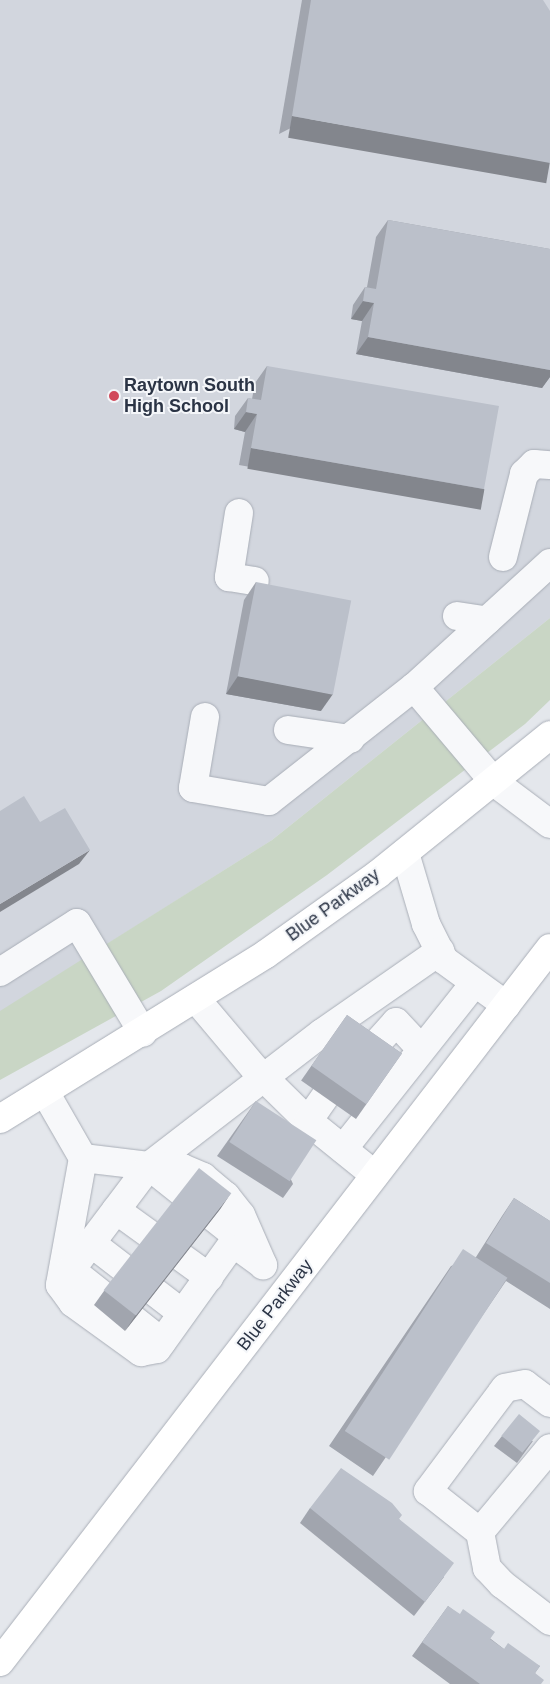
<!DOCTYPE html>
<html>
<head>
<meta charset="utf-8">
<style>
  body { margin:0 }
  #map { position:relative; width:550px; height:1684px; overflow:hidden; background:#e4e7ec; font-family:Helvetica,sans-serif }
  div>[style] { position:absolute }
  .built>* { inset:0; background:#d2d6de }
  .green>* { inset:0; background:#c9d6c5 }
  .roads { filter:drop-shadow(0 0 1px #a9aeb7) drop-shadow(0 0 1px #a9aeb7) }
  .minor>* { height:28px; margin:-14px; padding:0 14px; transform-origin:14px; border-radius:14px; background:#f7f8fa }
  .highway>* { height:28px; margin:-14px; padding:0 14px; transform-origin:14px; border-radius:14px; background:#fff }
  .wall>* { inset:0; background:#a1a5ae; transform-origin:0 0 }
  .shaded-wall>* { inset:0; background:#83868d; transform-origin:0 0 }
  .building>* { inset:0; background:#bbc0ca; transform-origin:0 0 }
  .dots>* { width:14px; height:14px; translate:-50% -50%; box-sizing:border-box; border:2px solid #f4f6f9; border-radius:50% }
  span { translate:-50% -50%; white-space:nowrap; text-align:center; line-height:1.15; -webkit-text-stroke:4px #f4f6f9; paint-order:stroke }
  .poi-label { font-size:18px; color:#2b3445; font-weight:700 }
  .left { translate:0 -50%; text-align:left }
  .street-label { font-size:18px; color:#2b3445 }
</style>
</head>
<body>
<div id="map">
  <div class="built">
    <div style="clip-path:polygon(0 0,550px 0,550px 618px,272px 840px,0 1012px)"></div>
  </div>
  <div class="green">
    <div style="clip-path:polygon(550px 618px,550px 700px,525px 724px,327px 875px,161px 991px,0 1080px,0 1011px,272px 840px)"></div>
  </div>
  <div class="roads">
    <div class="minor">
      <div style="left:239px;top:513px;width:65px;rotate:98.9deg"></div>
      <div style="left:229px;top:577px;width:26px;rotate:9deg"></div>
      <div style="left:503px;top:557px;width:86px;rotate:-75.8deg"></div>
      <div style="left:524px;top:474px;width:14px;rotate:-45deg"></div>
      <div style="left:534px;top:464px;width:16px;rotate:4deg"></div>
      <div style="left:550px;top:563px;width:184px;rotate:137.6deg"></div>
      <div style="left:414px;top:687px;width:124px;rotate:49.9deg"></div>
      <div style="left:494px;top:782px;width:70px;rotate:36.9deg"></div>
      <div style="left:457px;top:616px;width:30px;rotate:9deg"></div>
      <div style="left:205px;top:717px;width:72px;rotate:99.6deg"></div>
      <div style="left:193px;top:788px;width:77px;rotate:9.7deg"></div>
      <div style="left:269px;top:801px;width:184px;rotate:-38.2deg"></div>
      <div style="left:288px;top:730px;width:63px;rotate:8.3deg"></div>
      <div style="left:405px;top:853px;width:74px;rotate:73.5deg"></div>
      <div style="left:426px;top:924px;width:40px;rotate:63.4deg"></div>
      <div style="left:444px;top:960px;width:77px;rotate:36deg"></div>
      <div style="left:0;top:972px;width:91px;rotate:-32.5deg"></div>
      <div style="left:77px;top:923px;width:128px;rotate:59deg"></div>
      <div style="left:196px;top:999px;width:92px;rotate:49.9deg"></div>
      <div style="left:255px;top:1069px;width:74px;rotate:44.5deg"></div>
      <div style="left:308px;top:1121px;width:86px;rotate:38.9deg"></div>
      <div style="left:369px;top:1052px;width:40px;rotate:-48deg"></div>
      <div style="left:396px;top:1022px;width:34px;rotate:47deg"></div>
      <div style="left:45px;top:1092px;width:76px;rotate:60.1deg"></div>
      <div style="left:83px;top:1158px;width:66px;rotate:6.9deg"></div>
      <div style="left:149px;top:1166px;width:112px;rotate:38.5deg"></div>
      <div style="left:237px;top:1236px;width:8px;rotate:120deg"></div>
      <div style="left:308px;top:1121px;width:29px;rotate:-55deg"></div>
      <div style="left:343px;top:1149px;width:211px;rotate:-51.6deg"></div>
      <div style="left:83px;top:1158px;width:129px;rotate:100.3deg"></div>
      <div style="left:60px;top:1285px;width:22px;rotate:54deg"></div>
      <div style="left:73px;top:1303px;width:84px;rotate:35.8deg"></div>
      <div style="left:141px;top:1352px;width:16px;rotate:-11deg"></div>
      <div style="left:157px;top:1349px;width:130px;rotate:-54.4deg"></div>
      <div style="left:233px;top:1243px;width:37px;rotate:36deg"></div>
      <div style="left:149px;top:1166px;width:218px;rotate:-37.6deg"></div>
      <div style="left:322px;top:1033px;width:144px;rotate:-34.8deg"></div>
      <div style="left:116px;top:1210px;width:115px;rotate:35.8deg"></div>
      <div style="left:91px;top:1243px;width:115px;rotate:37.6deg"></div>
      <div style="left:71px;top:1270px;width:116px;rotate:38.4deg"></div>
      <div style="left:64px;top:1279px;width:141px;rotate:-53deg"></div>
      <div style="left:149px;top:1166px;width:33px;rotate:3deg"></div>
      <div style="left:182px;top:1168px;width:23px;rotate:23deg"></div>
      <div style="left:203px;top:1177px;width:30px;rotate:40deg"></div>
      <div style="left:226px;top:1196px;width:24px;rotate:52deg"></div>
      <div style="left:241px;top:1215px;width:55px;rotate:66.3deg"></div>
      <div style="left:550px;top:1403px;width:31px;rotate:-143deg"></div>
      <div style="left:525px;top:1384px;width:20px;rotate:169deg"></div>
      <div style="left:505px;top:1388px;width:129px;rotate:126.8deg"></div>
      <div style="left:428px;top:1491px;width:66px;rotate:38.3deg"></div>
      <div style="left:480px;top:1532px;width:37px;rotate:79deg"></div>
      <div style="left:487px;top:1568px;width:22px;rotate:47deg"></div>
      <div style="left:502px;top:1584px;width:61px;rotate:37.6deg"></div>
      <div style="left:480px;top:1532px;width:109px;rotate:-50.2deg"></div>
    </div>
    <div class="highway">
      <div style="left:0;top:1119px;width:313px;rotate:-31.8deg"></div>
      <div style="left:266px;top:954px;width:138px;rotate:-35.5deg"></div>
      <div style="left:378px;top:874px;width:221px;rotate:-38.9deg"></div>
      <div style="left:0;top:1662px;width:901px;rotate:-52.39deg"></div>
    </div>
  </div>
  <div class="wall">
    <div style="clip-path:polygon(302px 0,543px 0,279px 134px)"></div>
    <div style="clip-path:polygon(388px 220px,550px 249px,550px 377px,542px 388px,356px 354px,362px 321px,351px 319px,353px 305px,365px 287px,367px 287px,376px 237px)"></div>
    <div style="clip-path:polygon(267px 366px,484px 489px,472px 506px,239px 465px,245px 432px,234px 429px,235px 416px,248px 398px,252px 399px,255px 383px)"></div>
    <div style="clip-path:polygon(256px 582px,321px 711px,226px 694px,244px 600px)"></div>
    <div style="left:347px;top:1015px;width:67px;height:80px;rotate:35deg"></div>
    <div style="clip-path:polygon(256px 1101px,293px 1184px,283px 1198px,217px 1156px)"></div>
    <div style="clip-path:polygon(514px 1198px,550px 1221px,550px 1309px,506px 1281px,373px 1476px,329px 1446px,451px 1266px,476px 1257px,502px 1216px)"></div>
    <div style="clip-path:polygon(221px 1208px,125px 1331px,94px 1305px,104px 1291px)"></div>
    <div style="clip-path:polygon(502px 1436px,533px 1441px,517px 1463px,494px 1446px)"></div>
    <div style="clip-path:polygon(310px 1508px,399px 1519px,444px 1577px,414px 1616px,300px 1523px)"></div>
    <div style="clip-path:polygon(448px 1606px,504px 1649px,540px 1666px,535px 1673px,541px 1684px,450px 1684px,412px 1656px)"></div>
  </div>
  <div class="shaded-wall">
    <div style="left:292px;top:116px;width:262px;height:22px;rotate:10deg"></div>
    <div style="clip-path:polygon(363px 301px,374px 303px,362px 321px,351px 319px)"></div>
    <div style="clip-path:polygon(368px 337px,550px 370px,550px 377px,542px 388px,356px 354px)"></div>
    <div style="clip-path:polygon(246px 412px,257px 414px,245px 432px,234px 429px)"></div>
    <div style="left:251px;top:448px;width:237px;height:21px;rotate:10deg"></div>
    <div style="clip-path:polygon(238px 676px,333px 694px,321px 711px,226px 694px)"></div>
    <div style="clip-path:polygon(90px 850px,79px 864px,0 912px,0 904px)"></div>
    <div style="clip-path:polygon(231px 1193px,221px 1208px,125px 1331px,135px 1316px)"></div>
  </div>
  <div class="building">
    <div style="clip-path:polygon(311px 0,543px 0,550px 11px,550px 163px,292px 116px)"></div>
    <div style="clip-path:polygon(388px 220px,550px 249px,550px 370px,368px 337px,374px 303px,363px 301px,365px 287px,376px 289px)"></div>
    <div style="clip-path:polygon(267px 366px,499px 406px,484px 489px,251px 448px,257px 414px,246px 412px,248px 398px,261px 400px)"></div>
    <div style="left:256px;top:582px;width:97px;height:96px;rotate:11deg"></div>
    <div style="clip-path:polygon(24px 796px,40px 822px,65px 808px,90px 850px,0 904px,0 811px)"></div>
    <div style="left:347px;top:1015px;width:67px;height:62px;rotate:35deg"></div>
    <div style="left:256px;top:1101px;width:72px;height:49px;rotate:33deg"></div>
    <div style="left:199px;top:1168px;width:41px;height:155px;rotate:38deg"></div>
    <div style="clip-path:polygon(514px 1198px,550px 1221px,550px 1283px,486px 1243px)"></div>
    <div style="left:463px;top:1249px;width:53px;height:217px;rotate:33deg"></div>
    <div style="left:519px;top:1414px;width:27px;height:28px;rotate:39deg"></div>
    <div style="clip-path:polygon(341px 1468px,392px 1503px,402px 1515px,399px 1519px,454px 1563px,425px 1602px,310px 1508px)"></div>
    <div style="clip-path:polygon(448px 1606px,460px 1614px,463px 1609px,495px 1632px,490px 1639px,504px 1649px,508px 1643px,540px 1666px,535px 1673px,544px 1680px,541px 1684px,480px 1684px,422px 1642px)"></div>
  </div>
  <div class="dots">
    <div style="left:114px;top:396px;background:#d1495b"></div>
  </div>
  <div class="poi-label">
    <span class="left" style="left:124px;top:396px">Raytown South<br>High School</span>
  </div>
  <div class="street-label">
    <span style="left:333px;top:905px;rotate:-36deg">Blue Parkway</span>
    <span style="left:275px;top:1305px;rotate:-52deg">Blue Parkway</span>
  </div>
</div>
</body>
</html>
